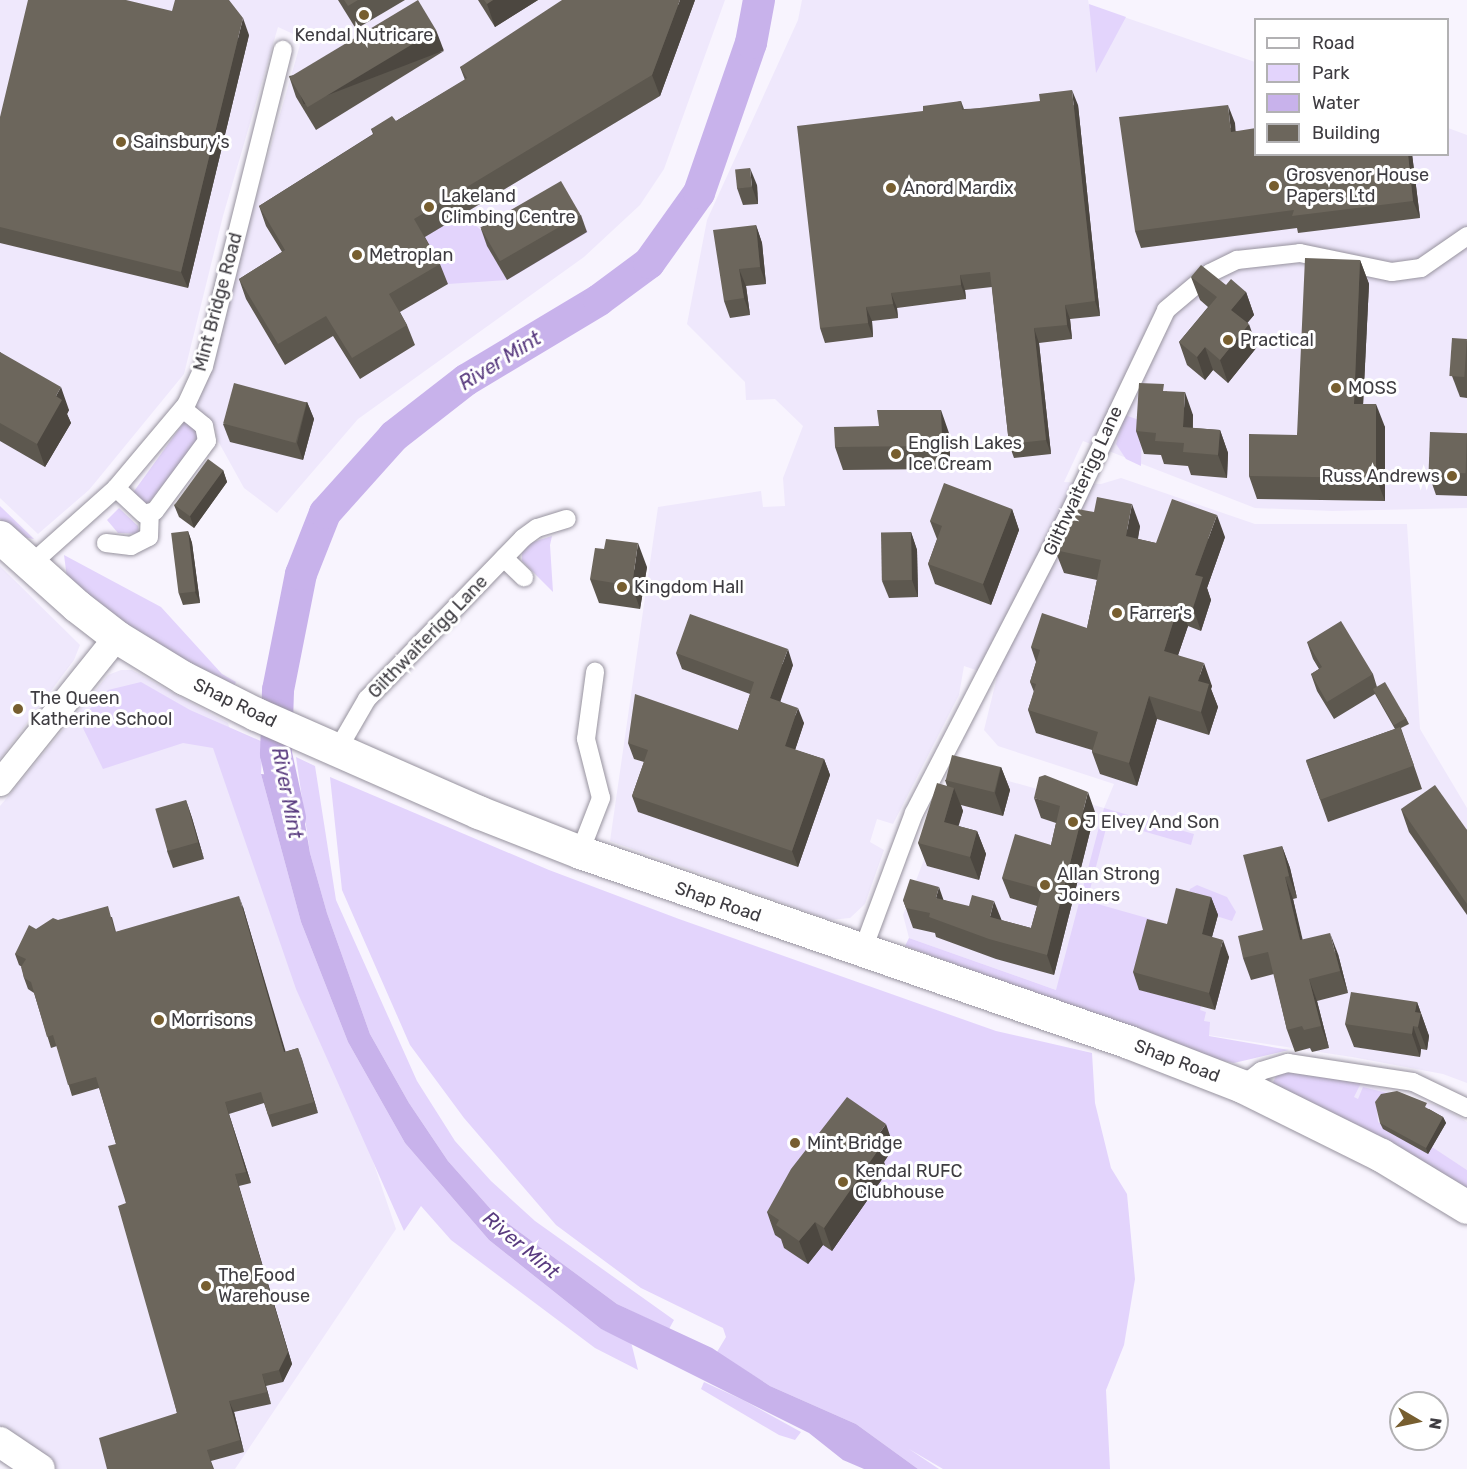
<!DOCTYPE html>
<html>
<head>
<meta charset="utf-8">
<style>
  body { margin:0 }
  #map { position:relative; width:1467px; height:1469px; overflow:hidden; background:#f8f4fe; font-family:Rubik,sans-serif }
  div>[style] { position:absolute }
  .built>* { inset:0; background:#efe8fc }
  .green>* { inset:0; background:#e3d4fc }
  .water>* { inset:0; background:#c8b2eb }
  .river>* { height:32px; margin:-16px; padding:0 16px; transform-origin:16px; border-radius:16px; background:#c8b2eb }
  .roads { filter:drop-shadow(0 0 2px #97939e) drop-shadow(0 0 2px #97939e) }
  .street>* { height:18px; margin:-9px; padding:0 9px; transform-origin:9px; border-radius:9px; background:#fff }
  .secondary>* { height:26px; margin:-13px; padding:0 13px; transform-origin:13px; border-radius:13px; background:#fff }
  .primary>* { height:30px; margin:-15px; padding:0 15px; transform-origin:15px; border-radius:15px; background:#fff }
  .highway>* { height:33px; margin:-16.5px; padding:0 16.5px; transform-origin:16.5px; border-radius:16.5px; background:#fff }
  .wall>* { inset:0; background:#5d584f }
  .shaded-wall>* { inset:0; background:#4c4740; transform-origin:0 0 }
  .building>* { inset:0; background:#6c665c; transform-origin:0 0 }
  .dots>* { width:16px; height:16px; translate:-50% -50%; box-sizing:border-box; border:3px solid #fff; border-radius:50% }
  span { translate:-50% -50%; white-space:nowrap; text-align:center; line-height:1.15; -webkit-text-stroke:6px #fff; paint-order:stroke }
  .poi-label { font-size:18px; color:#3e3c41 }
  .left { translate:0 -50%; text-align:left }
  .right { translate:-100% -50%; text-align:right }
  .street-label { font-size:18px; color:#3e3c41 }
  .water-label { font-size:20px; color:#593b7f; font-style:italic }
  .legend { position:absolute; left:1254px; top:18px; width:195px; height:138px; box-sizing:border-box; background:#fff; border:2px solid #b2b1b3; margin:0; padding:8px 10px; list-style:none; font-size:18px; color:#3e3c41 }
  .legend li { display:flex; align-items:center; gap:12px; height:30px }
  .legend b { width:30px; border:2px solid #b2b1b3 }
  .north { position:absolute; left:1389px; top:1391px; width:60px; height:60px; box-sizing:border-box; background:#fff; border:2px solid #b2b1b3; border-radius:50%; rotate:99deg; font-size:16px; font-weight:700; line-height:24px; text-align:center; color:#3e3c41 }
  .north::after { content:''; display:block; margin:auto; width:21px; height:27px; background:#775e2f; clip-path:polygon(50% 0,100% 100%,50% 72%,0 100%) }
</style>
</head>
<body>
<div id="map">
  <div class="built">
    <div style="clip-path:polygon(0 0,725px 0,664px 169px,640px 205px,584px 257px,358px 419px,277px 513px,244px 488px,218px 441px,215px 426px,195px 410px,302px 38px,278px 27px,223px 216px,184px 374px,89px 490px,38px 534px,0 498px)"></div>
    <div style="clip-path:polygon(802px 0,1088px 0,1089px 5px,1255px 62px,1256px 154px,1448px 154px,1448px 128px,1467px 135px,1467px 508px,1332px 511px,1255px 508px,1083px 441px,1064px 482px,1101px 484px,1121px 478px,1255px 524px,1407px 524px,1420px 729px,1467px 808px,1467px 1083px,1443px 1074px,1352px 1057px,1194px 1033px,1056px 990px,909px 938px,903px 915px,959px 767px,1104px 808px,1114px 784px,998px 746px,984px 730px,997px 677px,964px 666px,959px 695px,893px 824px,877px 819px,870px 842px,884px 850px,865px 904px,850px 918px,830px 920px,610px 841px,658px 507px,761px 491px,763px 507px,785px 506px,783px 478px,803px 426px,775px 399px,746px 400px,745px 382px,687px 324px,707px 220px,798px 20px)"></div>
    <div style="clip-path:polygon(0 566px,80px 645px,74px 660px,0 759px)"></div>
    <div style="clip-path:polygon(121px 670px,132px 670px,228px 723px,248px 793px,396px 1229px,235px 1469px,54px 1469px,0 1432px,0 806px,108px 675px)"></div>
    <div style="clip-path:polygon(1272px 1077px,1361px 1083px,1442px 1107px,1467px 1122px,1467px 1170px,1437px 1151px,1427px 1171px)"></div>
  </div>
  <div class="green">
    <div style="clip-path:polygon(1089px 4px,1126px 17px,1096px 73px)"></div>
    <div style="clip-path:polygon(567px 199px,588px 232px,507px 280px,448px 284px,421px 239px,462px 214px,495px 242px)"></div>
    <div style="clip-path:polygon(1125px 415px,1142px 421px,1141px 466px,1126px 459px,1116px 444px)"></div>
    <div style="clip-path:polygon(184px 422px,198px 430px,200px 438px,147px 505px,132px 494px)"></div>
    <div style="clip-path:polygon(0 506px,34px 539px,22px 537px,6px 525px,0 519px)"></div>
    <div style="clip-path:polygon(119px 508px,138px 526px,139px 534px,118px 533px,107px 520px)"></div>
    <div style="clip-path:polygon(552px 536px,550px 545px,553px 592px,522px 561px,522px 553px,530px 543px)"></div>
    <div style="clip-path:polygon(64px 555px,161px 607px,222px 674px,236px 682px,233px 689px,163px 652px,67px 578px)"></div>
    <div style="clip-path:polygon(141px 682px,190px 710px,263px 742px,261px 774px,301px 922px,348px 1042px,405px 1143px,489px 1240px,601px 1329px,631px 1342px,638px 1370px,595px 1348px,451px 1240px,421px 1206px,404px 1231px,296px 989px,213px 748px,183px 743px,103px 769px,79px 720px,108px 690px)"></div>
    <div style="clip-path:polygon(296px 757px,315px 766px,336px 900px,417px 1081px,455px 1141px,491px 1181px,535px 1221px,674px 1320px,669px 1329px,617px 1304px,495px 1214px,448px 1161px,409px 1103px,370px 1034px,327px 913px,310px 853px)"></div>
    <div style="clip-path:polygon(330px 777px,549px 870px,679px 919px,996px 1031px,1092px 1053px,1095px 1103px,1111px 1168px,1127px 1194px,1135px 1279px,1124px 1345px,1106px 1390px,1110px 1469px,943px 1469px,909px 1449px,939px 1469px,918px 1469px,856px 1424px,770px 1386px,717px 1352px,726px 1337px,723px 1328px,641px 1288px,556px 1225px,464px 1118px,410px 1045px,342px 890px)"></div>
    <div style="clip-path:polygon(1104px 808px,1194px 834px,1191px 845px,1108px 821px,1087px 901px,1154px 920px,1140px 990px,1201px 1006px,1200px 1010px,1206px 1012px,1204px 1021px,1210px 1022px,1209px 1036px,1289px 1050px,1234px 1063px,1218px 1060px,905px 946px,909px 938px,1056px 990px)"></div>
    <div style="clip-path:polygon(1197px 885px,1227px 897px,1236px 912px,1232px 921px,1185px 906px,1190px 889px)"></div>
    <div style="clip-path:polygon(1279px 1071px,1361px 1083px,1354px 1097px,1358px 1099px,1363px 1087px,1399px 1096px,1377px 1108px,1378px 1122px,1428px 1154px,1432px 1147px,1467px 1170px,1467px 1196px,1272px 1084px)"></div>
    <div style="clip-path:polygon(704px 1382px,743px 1400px,801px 1432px,795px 1440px,779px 1435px,701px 1389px)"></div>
  </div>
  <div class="water">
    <div style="clip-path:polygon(261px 774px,297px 777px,310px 853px,327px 913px,370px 1034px,409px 1103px,448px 1161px,495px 1214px,617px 1304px,712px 1348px,770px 1386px,856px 1424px,918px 1469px,864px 1469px,843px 1460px,809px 1433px,601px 1329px,489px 1240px,405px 1143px,348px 1042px,301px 922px)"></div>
  </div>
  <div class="river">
    <div style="left:290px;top:818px;width:66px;rotate:-102.3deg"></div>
    <div style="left:276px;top:754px;width:64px;rotate:-88.2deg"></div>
    <div style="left:278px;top:690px;width:118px;rotate:-78.8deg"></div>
    <div style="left:301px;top:574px;width:66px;rotate:-68.5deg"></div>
    <div style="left:325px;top:513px;width:103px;rotate:-48.1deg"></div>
    <div style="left:394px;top:436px;width:91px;rotate:-37.9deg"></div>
    <div style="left:466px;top:380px;width:155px;rotate:-31deg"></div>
    <div style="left:599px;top:300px;width:62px;rotate:-36.5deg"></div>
    <div style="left:649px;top:263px;width:86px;rotate:-54.5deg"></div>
    <div style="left:699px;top:193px;width:159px;rotate:-70.9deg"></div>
    <div style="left:751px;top:43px;width:44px;rotate:-79.5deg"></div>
  </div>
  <div class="roads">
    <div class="street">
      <div style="left:116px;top:488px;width:38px;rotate:43deg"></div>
      <div style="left:144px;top:514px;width:11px;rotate:-15deg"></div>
      <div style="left:155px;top:511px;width:87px;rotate:-53.4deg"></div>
      <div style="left:207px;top:441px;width:15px;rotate:-101deg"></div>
      <div style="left:204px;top:426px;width:27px;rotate:-141deg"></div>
      <div style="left:106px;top:543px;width:25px;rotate:7deg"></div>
      <div style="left:131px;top:546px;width:20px;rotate:-27deg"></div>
      <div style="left:149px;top:537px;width:24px;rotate:-88deg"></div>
      <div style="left:504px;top:558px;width:28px;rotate:44deg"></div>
      <div style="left:30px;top:565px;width:115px;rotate:-41.8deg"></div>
      <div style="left:116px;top:488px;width:109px;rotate:-49.9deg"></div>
      <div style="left:186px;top:405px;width:43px;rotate:-65.2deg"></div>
      <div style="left:204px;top:366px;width:326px;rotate:-76deg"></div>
      <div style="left:338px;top:749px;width:58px;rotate:-59.9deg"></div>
      <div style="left:367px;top:699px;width:224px;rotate:-45.9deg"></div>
      <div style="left:523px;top:538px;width:17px;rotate:-36deg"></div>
      <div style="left:537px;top:528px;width:31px;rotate:-17deg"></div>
      <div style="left:580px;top:852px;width:58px;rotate:-68.7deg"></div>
      <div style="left:601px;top:798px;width:61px;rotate:-104.3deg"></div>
      <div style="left:586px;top:739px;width:68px;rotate:-82.3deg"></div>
      <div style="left:862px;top:952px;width:148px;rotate:-69.5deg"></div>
      <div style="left:914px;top:813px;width:332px;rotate:-62.6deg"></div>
      <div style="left:1067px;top:518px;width:230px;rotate:-64.5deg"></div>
      <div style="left:1166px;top:310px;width:57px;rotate:-40.1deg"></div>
      <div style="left:1210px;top:273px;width:30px;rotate:-26deg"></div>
      <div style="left:1237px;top:260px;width:63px;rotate:-6.3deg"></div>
      <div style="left:1300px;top:253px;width:94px;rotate:11.7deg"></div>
      <div style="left:1392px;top:272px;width:29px;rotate:-8deg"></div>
      <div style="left:1421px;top:268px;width:56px;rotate:-34.8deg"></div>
      <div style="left:1242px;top:1086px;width:24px;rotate:-38deg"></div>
      <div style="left:1261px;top:1071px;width:28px;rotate:-17deg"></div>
      <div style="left:1288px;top:1063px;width:126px;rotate:8.6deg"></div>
      <div style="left:1413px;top:1082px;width:60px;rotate:25.7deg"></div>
    </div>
    <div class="secondary">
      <div style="left:0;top:783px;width:187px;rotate:-51.3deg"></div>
    </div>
    <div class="primary">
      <div style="left:0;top:1442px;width:48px;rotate:34deg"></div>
    </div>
    <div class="highway">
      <div style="left:0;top:537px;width:103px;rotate:41.9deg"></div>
      <div style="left:77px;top:606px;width:51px;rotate:37.8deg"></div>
      <div style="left:117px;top:637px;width:79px;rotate:31.5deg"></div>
      <div style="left:184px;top:678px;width:80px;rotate:26.6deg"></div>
      <div style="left:256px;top:714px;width:243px;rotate:23.8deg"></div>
      <div style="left:478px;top:812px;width:110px;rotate:21.4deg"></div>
      <div style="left:580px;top:852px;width:581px;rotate:19.09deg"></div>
      <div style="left:1129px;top:1042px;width:121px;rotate:21.3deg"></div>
      <div style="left:1242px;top:1086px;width:155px;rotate:26.4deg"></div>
      <div style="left:1381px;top:1155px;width:100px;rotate:31.2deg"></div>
    </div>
  </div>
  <div class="wall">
    <div style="clip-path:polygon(338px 0,405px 0,356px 29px)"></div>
    <div style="clip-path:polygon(478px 0,538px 0,495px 27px)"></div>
    <div style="clip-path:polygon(695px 0,660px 96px,425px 237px,440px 264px,448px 284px,400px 312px,407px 325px,415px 345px,360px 379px,333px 336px,285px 365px,246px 299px,239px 279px,282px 252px,266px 226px,259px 206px,373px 134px,371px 129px,396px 121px,465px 80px,460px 67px)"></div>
    <div style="clip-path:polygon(249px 35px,188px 288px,0 243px,0 117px)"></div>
    <div style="clip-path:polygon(444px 51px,316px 130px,296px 97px,289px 76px)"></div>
    <div style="clip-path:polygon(961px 101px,964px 109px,1078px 105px,1100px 316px,1070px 319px,1072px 339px,1039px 343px,1051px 454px,1014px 458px,1009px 444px,992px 287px,965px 290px,966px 299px,897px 308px,898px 318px,872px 321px,873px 337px,825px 343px,820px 328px,923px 111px)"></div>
    <div style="clip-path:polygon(1235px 123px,1235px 131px,1412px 154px,1420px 218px,1298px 233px,1297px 228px,1141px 248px,1135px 231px)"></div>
    <div style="clip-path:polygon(757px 185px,758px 204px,743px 205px,737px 188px)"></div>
    <div style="clip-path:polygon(581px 215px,587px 232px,507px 280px,487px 246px,481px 229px)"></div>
    <div style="clip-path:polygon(756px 225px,762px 243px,766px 284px,746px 286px,750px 315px,730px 318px,724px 301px)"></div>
    <div style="clip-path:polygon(1360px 260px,1369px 284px,1363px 404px,1385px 427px,1385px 501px,1257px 499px,1249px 476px,1297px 435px)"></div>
    <div style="clip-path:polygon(1191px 277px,1226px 285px,1246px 292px,1254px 315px,1247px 323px,1257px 347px,1228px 383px,1213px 370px,1205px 380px,1187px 365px,1179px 342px,1208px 307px,1200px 300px)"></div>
    <div style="clip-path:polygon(1467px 339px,1467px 398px,1460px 397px,1452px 376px)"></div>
    <div style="clip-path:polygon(0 352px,69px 410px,67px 414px,71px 423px,45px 467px,0 441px)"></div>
    <div style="clip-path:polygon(1166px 391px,1193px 415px,1193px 428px,1220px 430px,1228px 453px,1227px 478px,1191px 475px,1188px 466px,1164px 464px,1161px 455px,1144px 454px,1136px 431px)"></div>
    <div style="clip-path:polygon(307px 402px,314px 419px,303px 460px,230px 442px,223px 424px)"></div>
    <div style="clip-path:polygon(949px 433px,950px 458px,941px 469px,843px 470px,835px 447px)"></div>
    <div style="clip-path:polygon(1467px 433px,1467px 496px,1436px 495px,1428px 472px)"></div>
    <div style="clip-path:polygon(223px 470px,227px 482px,194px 528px,179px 517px,174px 505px)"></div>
    <div style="clip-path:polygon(1012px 509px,1019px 530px,991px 605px,935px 584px,928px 564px,937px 539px,930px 521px)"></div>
    <div style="clip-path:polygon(1140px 526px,1138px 539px,1156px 543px,1225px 537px,1207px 588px,1211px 600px,1201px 631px,1188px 626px,1178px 655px,1212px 686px,1211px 689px,1218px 707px,1209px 735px,1157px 719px,1137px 786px,1100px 774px,1092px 752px,1092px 750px,1036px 733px,1028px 710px,1034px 692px,1030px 682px,1036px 662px,1031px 647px,1087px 628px,1097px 580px,1064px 573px,1055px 550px)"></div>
    <div style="clip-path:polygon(188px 531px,192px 543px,200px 603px,183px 605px,179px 594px)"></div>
    <div style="clip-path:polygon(911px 532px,917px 550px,918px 597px,889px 598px,882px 581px)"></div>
    <div style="clip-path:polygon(647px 567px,640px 609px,599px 603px,590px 579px)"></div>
    <div style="clip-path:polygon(1307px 642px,1373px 674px,1377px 687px,1406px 718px,1409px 724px,1401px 728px,1422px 789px,1328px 822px,1306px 760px,1395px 729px,1375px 694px,1334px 719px,1317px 691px,1311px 674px,1319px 669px,1313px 659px)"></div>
    <div style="clip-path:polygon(676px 653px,793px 665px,780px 701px,804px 723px,795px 750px,824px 759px,830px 775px,798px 867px,638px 812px,632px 796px,644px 762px,634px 759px,628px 743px,738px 730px,750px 694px,682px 669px)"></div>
    <div style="clip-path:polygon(1001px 767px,1010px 790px,1003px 816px,961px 805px,963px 811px,958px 826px,977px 831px,986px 854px,979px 880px,927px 866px,918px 843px,947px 786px,945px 780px)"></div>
    <div style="clip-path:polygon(1034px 798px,1095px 812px,1054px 975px,996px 959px,936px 937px,935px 933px,913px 928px,903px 900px,944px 900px,1001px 920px,1031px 928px,1037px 906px,1010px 898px,1002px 878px,1051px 845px,1056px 823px,1041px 818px)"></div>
    <div style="clip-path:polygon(186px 800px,192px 818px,204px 859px,173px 868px,167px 851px)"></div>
    <div style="clip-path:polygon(1401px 809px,1467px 830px,1467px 915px,1409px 832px)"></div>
    <div style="clip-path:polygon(1282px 846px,1290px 868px,1297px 898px,1293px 899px,1302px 940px,1338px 954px,1348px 993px,1317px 1001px,1329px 1048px,1312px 1052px,1310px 1048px,1295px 1052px,1287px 1030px,1274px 974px,1251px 980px,1243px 958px,1263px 930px)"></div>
    <div style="clip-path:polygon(1211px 897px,1218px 915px,1212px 937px,1229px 957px,1215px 1010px,1139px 990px,1133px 972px,1167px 924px)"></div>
    <div style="clip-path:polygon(243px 907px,285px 1052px,298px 1048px,318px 1113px,272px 1127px,264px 1103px,229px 1114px,251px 1183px,239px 1186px,292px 1364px,283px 1382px,266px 1386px,271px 1404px,234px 1412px,244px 1452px,211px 1461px,214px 1469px,107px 1469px,177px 1413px,126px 1203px,116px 1144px,99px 1088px,72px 1096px,57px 1046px,51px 1048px,34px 993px,28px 989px,24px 978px,22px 967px,19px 965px,15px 954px,58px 920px,112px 917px,116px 932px)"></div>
    <div style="clip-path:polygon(1417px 1002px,1429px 1036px,1427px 1050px,1421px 1049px,1420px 1057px,1354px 1047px,1345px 1024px)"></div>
    <div style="clip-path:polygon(1429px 1109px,1443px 1117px,1446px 1123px,1428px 1154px,1383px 1129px,1380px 1123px)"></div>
    <div style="clip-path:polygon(894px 1147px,884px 1162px,887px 1172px,832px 1251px,823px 1245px,808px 1264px,784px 1248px,781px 1239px,775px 1235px,767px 1212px)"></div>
  </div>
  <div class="shaded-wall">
    <div style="clip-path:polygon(493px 0,538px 0,495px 27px,487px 4px)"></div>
    <div style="clip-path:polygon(680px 0,695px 0,660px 96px,652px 75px)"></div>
    <div style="clip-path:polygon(243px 18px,249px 35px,188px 288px,181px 272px)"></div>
    <div style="left:436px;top:30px;width:22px;height:150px;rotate:69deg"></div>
    <div style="clip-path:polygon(1072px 90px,1078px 105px,1100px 316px,1095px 301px)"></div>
    <div style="clip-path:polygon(1228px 105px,1235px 123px,1237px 149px,1231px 132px)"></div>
    <div style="clip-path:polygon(1408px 154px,1412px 154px,1420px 218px,1413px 201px)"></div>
    <div style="clip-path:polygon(750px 168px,757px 185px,758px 204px,752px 187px)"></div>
    <div style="clip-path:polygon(756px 225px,762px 243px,766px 284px,760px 267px)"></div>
    <div style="clip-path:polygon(1360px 260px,1369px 284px,1362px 427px,1354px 404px)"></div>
    <div style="clip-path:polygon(739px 269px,746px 286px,750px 315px,744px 298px)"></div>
    <div style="clip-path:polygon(960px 275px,965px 290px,966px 299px,961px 285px)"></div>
    <div style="clip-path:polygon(1246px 292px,1254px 315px,1239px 333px,1231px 310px)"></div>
    <div style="clip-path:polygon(891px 293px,897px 308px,898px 318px,893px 304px)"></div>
    <div style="clip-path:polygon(1065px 305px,1070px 319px,1072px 339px,1067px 325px)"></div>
    <div style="clip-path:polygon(866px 307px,872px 321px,873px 337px,868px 323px)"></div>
    <div style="clip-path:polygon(1249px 324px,1257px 347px,1228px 383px,1220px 360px)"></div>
    <div style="clip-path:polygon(1034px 328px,1039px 343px,1051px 454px,1046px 440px)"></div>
    <div style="clip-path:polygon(1205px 347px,1213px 370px,1205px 380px,1197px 357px)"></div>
    <div style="clip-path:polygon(61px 387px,69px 410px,67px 414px,71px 423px,45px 467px,37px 444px,56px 396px)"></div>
    <div style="clip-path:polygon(1185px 392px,1193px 415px,1191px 450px,1183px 427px)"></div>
    <div style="clip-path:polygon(307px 402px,314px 419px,303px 460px,297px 443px)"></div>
    <div style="clip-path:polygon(1376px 404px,1385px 427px,1385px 501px,1376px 478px)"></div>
    <div style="clip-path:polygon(941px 410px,949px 433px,950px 458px,941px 469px,933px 446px)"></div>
    <div style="clip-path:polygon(1220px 430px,1228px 453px,1227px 478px,1218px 455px)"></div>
    <div style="clip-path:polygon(223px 470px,227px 482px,194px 528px,190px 516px)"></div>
    <div style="clip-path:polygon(1132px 504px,1140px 526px,1134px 558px,1126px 536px)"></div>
    <div style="clip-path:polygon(1012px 509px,1019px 530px,991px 605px,983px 584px)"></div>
    <div style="clip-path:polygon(1217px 515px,1225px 537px,1207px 588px,1211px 600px,1201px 631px,1193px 608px,1195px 575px)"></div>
    <div style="clip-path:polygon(188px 531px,192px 543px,200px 603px,195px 592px)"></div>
    <div style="clip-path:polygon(911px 532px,917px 550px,918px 597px,912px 580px)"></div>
    <div style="clip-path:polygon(638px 543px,647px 567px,640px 609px,632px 586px)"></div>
    <div style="clip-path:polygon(1179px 604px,1188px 626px,1172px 673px,1164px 651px)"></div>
    <div style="clip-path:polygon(788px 649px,793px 665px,776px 714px,770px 698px)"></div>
    <div style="clip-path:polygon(1204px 663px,1212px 686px,1211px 689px,1218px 707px,1209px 735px,1201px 712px,1198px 681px)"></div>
    <div style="clip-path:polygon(1149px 696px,1157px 719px,1137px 786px,1129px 763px)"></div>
    <div style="clip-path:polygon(798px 708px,804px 723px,791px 762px,785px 746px)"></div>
    <div style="clip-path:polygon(824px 759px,830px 775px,798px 867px,792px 851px)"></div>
    <div style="clip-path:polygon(1001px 767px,1010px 790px,1003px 816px,995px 793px)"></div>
    <div style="clip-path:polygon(954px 788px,963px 811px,953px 845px,944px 822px)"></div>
    <div style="clip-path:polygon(1088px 792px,1095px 812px,1054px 975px,1047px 955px)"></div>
    <div style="clip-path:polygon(186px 800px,192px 818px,204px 859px,198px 842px)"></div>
    <div style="clip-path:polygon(977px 831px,986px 854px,979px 880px,970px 857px)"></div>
    <div style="clip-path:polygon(1282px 846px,1290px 868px,1297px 898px,1289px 876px)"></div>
    <div style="clip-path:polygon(1285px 877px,1293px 899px,1308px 962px,1300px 940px)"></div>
    <div style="clip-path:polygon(939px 887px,946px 907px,936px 898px)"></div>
    <div style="clip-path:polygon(239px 896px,243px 907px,289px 1063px,284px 1052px)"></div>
    <div style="clip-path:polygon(1211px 897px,1218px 915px,1208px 951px,1202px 934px)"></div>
    <div style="clip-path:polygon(994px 901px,1002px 921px,990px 917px)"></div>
    <div style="clip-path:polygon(1330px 933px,1338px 954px,1348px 993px,1340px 971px)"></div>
    <div style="clip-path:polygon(1223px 940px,1229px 957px,1215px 1010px,1209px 993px)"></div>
    <div style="clip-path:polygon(1309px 979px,1317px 1001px,1329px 1048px,1321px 1026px)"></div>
    <div style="clip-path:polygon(1417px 1002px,1429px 1036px,1427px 1050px,1418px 1027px,1415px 1012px)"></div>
    <div style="clip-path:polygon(1413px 1026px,1421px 1049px,1420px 1057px,1412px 1034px)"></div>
    <div style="clip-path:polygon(298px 1048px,302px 1059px,318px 1113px,314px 1102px)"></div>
    <div style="clip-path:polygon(225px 1102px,229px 1114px,251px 1183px,246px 1172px)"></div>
    <div style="clip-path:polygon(1443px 1117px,1446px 1123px,1428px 1154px,1426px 1148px)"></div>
    <div style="clip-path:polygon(886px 1124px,894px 1147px,884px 1162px,887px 1172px,832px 1251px,824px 1228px,872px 1144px)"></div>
    <div style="clip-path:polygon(235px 1174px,292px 1364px,283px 1382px,279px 1370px)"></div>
    <div style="clip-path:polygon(815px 1222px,823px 1245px,808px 1264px,799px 1241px)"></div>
    <div style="clip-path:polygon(262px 1374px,266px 1386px,271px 1404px,267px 1392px)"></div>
    <div style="clip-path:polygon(229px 1401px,234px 1412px,244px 1452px,240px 1440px)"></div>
  </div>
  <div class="building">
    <div style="clip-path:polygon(28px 0,126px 0,172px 11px,175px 0,229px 0,243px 18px,181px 272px,0 227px,0 117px)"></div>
    <div style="clip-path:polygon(344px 0,358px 0,348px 6px)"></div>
    <div style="left:418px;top:0;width:35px;height:150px;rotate:59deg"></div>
    <div style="clip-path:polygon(484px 0,493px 0,487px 4px)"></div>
    <div style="clip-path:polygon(562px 0,680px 0,652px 75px,414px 219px,440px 264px,389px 294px,407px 325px,352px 358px,326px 316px,278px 344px,239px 279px,285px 250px,259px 206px,374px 134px,371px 129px,392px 116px,396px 121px,467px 78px,460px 67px)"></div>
    <div style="clip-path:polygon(1072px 90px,1095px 301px,1065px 305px,1067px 325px,1034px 328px,1046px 440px,1009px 444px,990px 272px,960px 275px,961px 285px,891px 293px,893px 304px,866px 307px,868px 323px,820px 328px,797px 126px,923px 111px,923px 106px,961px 101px,962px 110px,1040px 101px,1039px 94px)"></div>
    <div style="clip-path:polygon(1228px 105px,1231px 132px,1256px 128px,1256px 154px,1408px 154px,1413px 201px,1292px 216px,1294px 210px,1135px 231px,1119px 117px)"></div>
    <div style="left:750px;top:168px;width:19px;height:15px;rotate:84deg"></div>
    <div style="left:561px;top:181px;width:39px;height:93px;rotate:60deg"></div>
    <div style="clip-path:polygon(756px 225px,760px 267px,739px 269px,744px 298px,724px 301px,713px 230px)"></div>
    <div style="clip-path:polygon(1305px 258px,1360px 260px,1354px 404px,1376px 404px,1376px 478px,1249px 476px,1249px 434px,1297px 435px)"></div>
    <div style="clip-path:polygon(1201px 265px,1226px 285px,1231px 279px,1246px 292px,1231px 310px,1249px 324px,1220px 360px,1205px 347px,1197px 357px,1179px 342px,1217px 297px,1191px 277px)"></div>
    <div style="left:1452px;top:338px;width:15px;height:38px;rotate:4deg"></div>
    <div style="clip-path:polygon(0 352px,61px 387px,56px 396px,62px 400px,37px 444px,0 423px)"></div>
    <div style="left:234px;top:383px;width:75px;height:42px;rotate:15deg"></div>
    <div style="clip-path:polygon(1139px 383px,1164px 384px,1163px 391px,1185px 392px,1183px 427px,1220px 430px,1218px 455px,1183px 452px,1184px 443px,1155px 441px,1156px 433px,1136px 431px)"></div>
    <div style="clip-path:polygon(877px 410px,941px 410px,942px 435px,933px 446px,835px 447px,834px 427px,879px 426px)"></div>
    <div style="left:1430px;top:432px;width:37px;height:40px;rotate:2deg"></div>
    <div style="left:208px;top:459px;width:19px;height:57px;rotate:36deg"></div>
    <div style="clip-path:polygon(944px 483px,1012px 509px,983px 584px,928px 564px,942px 526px,930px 521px)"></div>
    <div style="clip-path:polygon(1097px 497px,1132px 504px,1126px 536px,1156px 543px,1172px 499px,1217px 515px,1195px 575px,1203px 577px,1193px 608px,1179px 604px,1164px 651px,1204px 663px,1198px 681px,1209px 684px,1201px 712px,1149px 696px,1129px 763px,1092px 752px,1098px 732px,1028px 710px,1036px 684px,1030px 682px,1040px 650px,1031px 647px,1042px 613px,1087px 628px,1101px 560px,1055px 550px,1066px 507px,1094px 512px)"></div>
    <div style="left:188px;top:531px;width:61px;height:17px;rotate:83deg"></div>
    <div style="left:911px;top:532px;width:48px;height:30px;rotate:89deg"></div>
    <div style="clip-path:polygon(606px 539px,638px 543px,632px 586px,590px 579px,595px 548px,604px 549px)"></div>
    <div style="clip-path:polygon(690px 614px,788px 649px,770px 698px,798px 708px,785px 746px,824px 759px,792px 851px,632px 796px,648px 750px,628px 743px,635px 694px,738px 730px,754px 682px,676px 653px)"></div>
    <div style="clip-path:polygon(1341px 621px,1373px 674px,1327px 702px,1311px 674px,1322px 667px,1307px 642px)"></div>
    <div style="left:1385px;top:682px;width:42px;height:14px;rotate:60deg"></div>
    <div style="left:1400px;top:727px;width:41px;height:100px;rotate:70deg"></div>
    <div style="left:952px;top:755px;width:50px;height:26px;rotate:14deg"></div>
    <div style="clip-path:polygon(1045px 775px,1088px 792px,1047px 955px,989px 939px,929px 917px,930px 913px,906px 908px,903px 900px,910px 879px,939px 887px,936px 898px,969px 906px,972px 895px,994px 901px,990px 917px,1031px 928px,1042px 889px,1002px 878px,1015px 834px,1051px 845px,1060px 806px,1034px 798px,1039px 777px)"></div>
    <div style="clip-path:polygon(937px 783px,954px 788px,944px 822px,977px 831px,970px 857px,918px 843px)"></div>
    <div style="clip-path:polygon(1435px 785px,1467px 830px,1467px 904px,1401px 809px)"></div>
    <div style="left:186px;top:800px;width:44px;height:32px;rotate:74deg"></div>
    <div style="clip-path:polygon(1282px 846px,1289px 876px,1285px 877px,1300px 940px,1330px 933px,1340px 971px,1309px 979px,1321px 1026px,1304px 1030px,1302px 1026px,1287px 1030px,1268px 952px,1243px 958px,1238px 936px,1263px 930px,1243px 855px)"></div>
    <div style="clip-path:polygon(1176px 888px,1211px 897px,1202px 934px,1223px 940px,1209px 993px,1133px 972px,1147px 919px,1167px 924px)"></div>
    <div style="clip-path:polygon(239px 896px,284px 1052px,298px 1048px,314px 1102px,268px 1115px,261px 1092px,225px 1102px,246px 1172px,235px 1174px,288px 1352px,279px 1370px,262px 1374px,267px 1392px,229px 1401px,240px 1440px,207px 1450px,213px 1469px,107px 1469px,99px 1438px,177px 1413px,118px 1206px,126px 1203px,108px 1146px,116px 1144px,96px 1077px,68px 1085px,53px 1035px,47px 1037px,31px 982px,24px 978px,21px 967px,26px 959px,15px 954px,29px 925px,36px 929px,53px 918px,58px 920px,108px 906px,115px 932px)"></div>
    <div style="clip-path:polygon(1351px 992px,1417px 1002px,1415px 1012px,1421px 1013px,1418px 1027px,1413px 1026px,1412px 1034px,1345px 1024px)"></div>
    <div style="clip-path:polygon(1397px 1091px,1427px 1103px,1425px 1107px,1443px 1117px,1426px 1148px,1380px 1123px,1375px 1102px,1381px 1094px)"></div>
    <div style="clip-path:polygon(847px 1097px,886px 1124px,872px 1144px,879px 1149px,824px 1228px,815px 1222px,799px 1241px,776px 1225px,779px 1220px,767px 1212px,791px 1169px)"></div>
  </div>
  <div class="dots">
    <div style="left:364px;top:15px;background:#775e2f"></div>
    <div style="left:121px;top:142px;background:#775e2f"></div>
    <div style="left:1274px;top:186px;background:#775e2f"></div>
    <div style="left:891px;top:188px;background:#775e2f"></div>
    <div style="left:429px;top:207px;background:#775e2f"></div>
    <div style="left:357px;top:255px;background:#775e2f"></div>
    <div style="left:1228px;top:340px;background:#775e2f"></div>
    <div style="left:1336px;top:388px;background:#775e2f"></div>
    <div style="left:896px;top:454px;background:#775e2f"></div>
    <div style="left:1452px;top:476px;background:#775e2f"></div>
    <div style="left:622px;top:587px;background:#775e2f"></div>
    <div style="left:1117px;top:613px;background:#775e2f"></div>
    <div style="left:18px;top:709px;background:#775e2f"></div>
    <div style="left:1073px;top:822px;background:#775e2f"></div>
    <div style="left:1045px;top:885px;background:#775e2f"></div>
    <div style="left:159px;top:1020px;background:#775e2f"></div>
    <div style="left:795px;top:1143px;background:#775e2f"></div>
    <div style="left:843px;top:1182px;background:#775e2f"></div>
    <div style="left:206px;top:1286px;background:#775e2f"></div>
  </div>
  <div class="poi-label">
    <span style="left:364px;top:35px">Kendal Nutricare</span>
    <span class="left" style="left:133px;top:142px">Sainsbury's</span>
    <span class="left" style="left:1286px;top:186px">Grosvenor House<br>Papers Ltd</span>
    <span class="left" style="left:903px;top:188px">Anord Mardix</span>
    <span class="left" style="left:441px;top:207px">Lakeland<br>Climbing Centre</span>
    <span class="left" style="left:369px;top:255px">Metroplan</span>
    <span class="left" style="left:1240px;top:340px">Practical</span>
    <span class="left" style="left:1348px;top:388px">MOSS</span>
    <span class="left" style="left:908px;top:454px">English Lakes<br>Ice Cream</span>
    <span class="right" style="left:1440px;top:476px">Russ Andrews</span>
    <span class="left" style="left:634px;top:587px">Kingdom Hall</span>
    <span class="left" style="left:1129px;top:613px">Farrer's</span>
    <span class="left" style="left:30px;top:709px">The Queen<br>Katherine School</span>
    <span class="left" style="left:1085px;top:822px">J Elvey And Son</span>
    <span class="left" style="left:1057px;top:885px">Allan Strong<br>Joiners</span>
    <span class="left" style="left:171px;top:1020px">Morrisons</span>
    <span class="left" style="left:807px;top:1143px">Mint Bridge</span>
    <span class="left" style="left:855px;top:1182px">Kendal RUFC<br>Clubhouse</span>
    <span class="left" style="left:218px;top:1286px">The Food<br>Warehouse</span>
  </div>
  <div class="street-label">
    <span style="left:218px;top:302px;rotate:-75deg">Mint Bridge Road</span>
    <span style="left:1083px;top:481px;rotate:-65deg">Gilthwaiterigg Lane</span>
    <span style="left:428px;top:637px;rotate:-46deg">Gilthwaiterigg Lane</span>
    <span style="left:235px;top:703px;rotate:26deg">Shap Road</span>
    <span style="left:718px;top:902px;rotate:19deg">Shap Road</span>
    <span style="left:1177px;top:1061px;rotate:21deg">Shap Road</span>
  </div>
  <div class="water-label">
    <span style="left:500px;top:361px;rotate:-32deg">River Mint</span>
    <span style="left:287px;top:793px;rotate:79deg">River Mint</span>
    <span style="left:521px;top:1245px;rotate:40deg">River Mint</span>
  </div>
  <ul class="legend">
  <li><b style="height:8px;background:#fff"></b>Road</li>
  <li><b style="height:16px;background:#e3d4fc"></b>Park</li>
  <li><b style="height:16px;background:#c8b2eb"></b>Water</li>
  <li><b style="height:16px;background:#6c665c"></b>Building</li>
  </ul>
  <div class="north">N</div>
</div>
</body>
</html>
